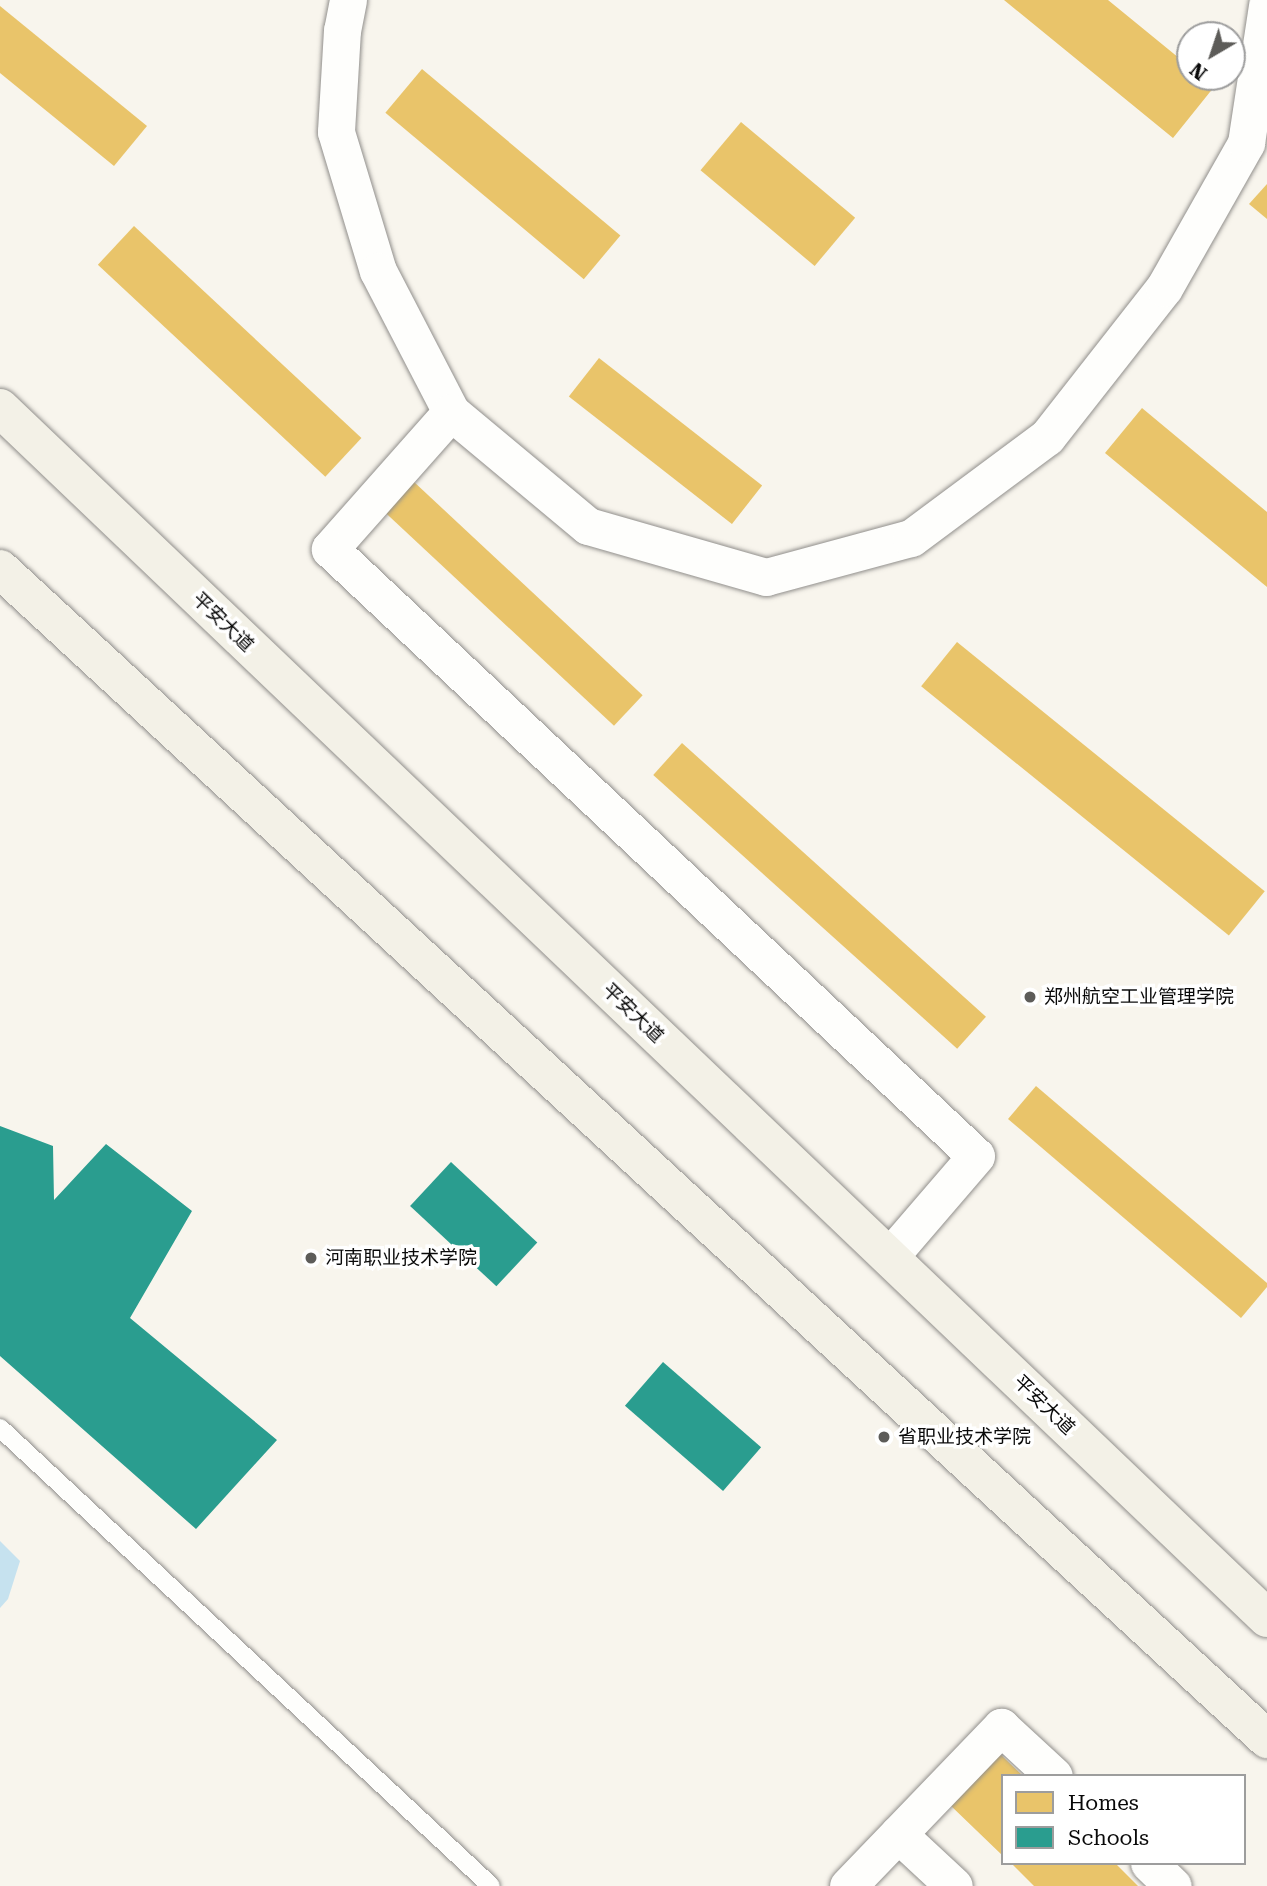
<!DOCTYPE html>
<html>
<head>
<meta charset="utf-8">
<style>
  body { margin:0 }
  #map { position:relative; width:1267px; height:1886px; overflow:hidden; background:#f8f5ed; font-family:"Roboto Serif","Noto Sans SC",serif }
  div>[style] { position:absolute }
  .water>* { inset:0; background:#c6e2ef }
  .homes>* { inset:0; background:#e9c46a; transform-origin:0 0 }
  .schools>* { inset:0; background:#2a9d8f; transform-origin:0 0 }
  .roads { filter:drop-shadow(0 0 2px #918f8c) drop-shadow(0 0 2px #918f8c) }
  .lane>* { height:18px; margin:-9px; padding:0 9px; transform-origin:9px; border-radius:9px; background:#fefefc }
  .street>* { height:37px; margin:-18.5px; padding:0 18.5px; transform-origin:18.5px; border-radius:18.5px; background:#fefefc }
  .secondary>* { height:38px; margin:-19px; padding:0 19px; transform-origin:19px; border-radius:19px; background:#f3f1e7 }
  .dots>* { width:19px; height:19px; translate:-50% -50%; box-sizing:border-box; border:4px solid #fff; border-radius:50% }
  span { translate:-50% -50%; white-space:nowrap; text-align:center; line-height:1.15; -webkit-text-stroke:7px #fff; paint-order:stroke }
  .street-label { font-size:19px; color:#090909 }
  .poi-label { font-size:19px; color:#090909 }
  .left { translate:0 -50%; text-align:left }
  .legend { position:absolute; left:1001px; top:1774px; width:245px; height:91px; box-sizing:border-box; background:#fff; border:2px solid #9d9d9d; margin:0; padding:9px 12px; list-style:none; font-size:21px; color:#090909 }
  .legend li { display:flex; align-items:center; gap:14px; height:35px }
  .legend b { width:35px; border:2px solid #9d9d9d }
  .north { position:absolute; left:1176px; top:21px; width:70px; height:70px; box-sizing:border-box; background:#fff; border:2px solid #9d9d9d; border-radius:50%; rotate:219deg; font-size:19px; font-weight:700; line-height:28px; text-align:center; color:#090909 }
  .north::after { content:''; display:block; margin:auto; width:24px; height:32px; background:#5d5c59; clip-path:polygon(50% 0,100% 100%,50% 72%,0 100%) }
</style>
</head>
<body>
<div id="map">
  <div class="water">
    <div style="clip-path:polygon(0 1541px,20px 1561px,8px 1599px,0 1608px)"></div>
  </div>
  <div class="homes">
    <div style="clip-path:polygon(1004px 0,1108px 0,1190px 67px,1190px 77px,1202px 77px,1214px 87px,1173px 138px)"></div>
    <div style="clip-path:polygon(0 6px,147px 126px,114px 166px,0 73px)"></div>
    <div style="left:422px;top:69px;width:259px;height:57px;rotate:40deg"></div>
    <div style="left:741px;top:122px;width:149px;height:63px;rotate:40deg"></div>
    <div style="clip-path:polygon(1267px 184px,1267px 219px,1249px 204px)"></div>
    <div style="left:134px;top:226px;width:311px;height:53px;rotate:43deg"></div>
    <div style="left:599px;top:358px;width:207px;height:49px;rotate:38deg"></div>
    <div style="clip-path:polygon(1142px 408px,1267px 512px,1267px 587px,1105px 453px)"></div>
    <div style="left:413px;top:481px;width:314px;height:42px;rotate:43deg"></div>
    <div style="left:957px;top:642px;width:396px;height:57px;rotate:39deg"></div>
    <div style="left:682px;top:743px;width:409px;height:43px;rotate:42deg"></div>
    <div style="clip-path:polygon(1036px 1086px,1267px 1283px,1267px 1287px,1241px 1318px,1008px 1119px)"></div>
    <div style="clip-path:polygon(998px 1752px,1023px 1776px,1003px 1776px,1003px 1856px,949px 1804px)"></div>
    <div style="clip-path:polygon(1011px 1863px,1115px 1863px,1138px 1886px,1034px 1886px)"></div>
  </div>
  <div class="schools">
    <div style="clip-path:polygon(0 1126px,53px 1146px,54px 1200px,106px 1144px,192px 1211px,130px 1318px,277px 1440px,196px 1529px,0 1356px)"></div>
    <div style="left:451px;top:1162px;width:118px;height:60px;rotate:43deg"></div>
    <div style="left:663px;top:1362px;width:130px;height:58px;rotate:41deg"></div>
  </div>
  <div class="roads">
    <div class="lane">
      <div style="left:0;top:1428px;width:671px;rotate:43.01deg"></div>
    </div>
    <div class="street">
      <div style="left:348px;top:0;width:31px;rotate:101deg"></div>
      <div style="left:342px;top:30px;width:102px;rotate:93.4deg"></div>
      <div style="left:336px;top:132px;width:145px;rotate:73.2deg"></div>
      <div style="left:378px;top:271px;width:159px;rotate:62.6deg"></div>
      <div style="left:451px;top:412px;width:178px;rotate:39.8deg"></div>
      <div style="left:588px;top:526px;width:185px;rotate:16deg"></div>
      <div style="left:766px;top:577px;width:150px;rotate:-15.1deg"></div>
      <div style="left:911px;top:538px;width:169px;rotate:-36.6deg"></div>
      <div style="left:1047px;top:437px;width:189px;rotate:-51.9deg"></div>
      <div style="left:1164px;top:288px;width:167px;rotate:-60.5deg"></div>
      <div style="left:1246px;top:143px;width:140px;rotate:-81.3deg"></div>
      <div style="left:451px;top:412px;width:183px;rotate:131.5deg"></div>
      <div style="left:330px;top:549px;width:886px;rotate:43.22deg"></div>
      <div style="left:976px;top:1156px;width:133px;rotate:130.7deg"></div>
      <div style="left:898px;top:1834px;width:76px;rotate:42.9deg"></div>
      <div style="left:1149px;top:1863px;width:33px;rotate:44deg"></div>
      <div style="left:848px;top:1886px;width:221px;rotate:-46.1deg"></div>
      <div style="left:1001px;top:1727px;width:72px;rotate:42.8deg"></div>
    </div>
    <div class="secondary">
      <div style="left:0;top:408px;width:1752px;rotate:43.68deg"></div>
      <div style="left:0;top:569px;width:1725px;rotate:42.72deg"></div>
    </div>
  </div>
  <div class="dots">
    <div style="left:1030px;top:997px;background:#5d5c59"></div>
    <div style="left:311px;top:1258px;background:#5d5c59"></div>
    <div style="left:884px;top:1437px;background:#5d5c59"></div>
  </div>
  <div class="street-label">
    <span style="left:223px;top:622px;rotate:44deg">平安大道</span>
    <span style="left:633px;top:1013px;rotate:44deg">平安大道</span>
    <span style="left:1044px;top:1405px;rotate:44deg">平安大道</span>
  </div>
  <div class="poi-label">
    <span class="left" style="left:1044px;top:997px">郑州航空工业管理学院</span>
    <span class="left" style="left:325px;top:1258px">河南职业技术学院</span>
    <span class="left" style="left:898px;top:1437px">省职业技术学院</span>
  </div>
  <ul class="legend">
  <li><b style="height:19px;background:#e9c46a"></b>Homes</li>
  <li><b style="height:19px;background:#2a9d8f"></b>Schools</li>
  </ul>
  <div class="north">N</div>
</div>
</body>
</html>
